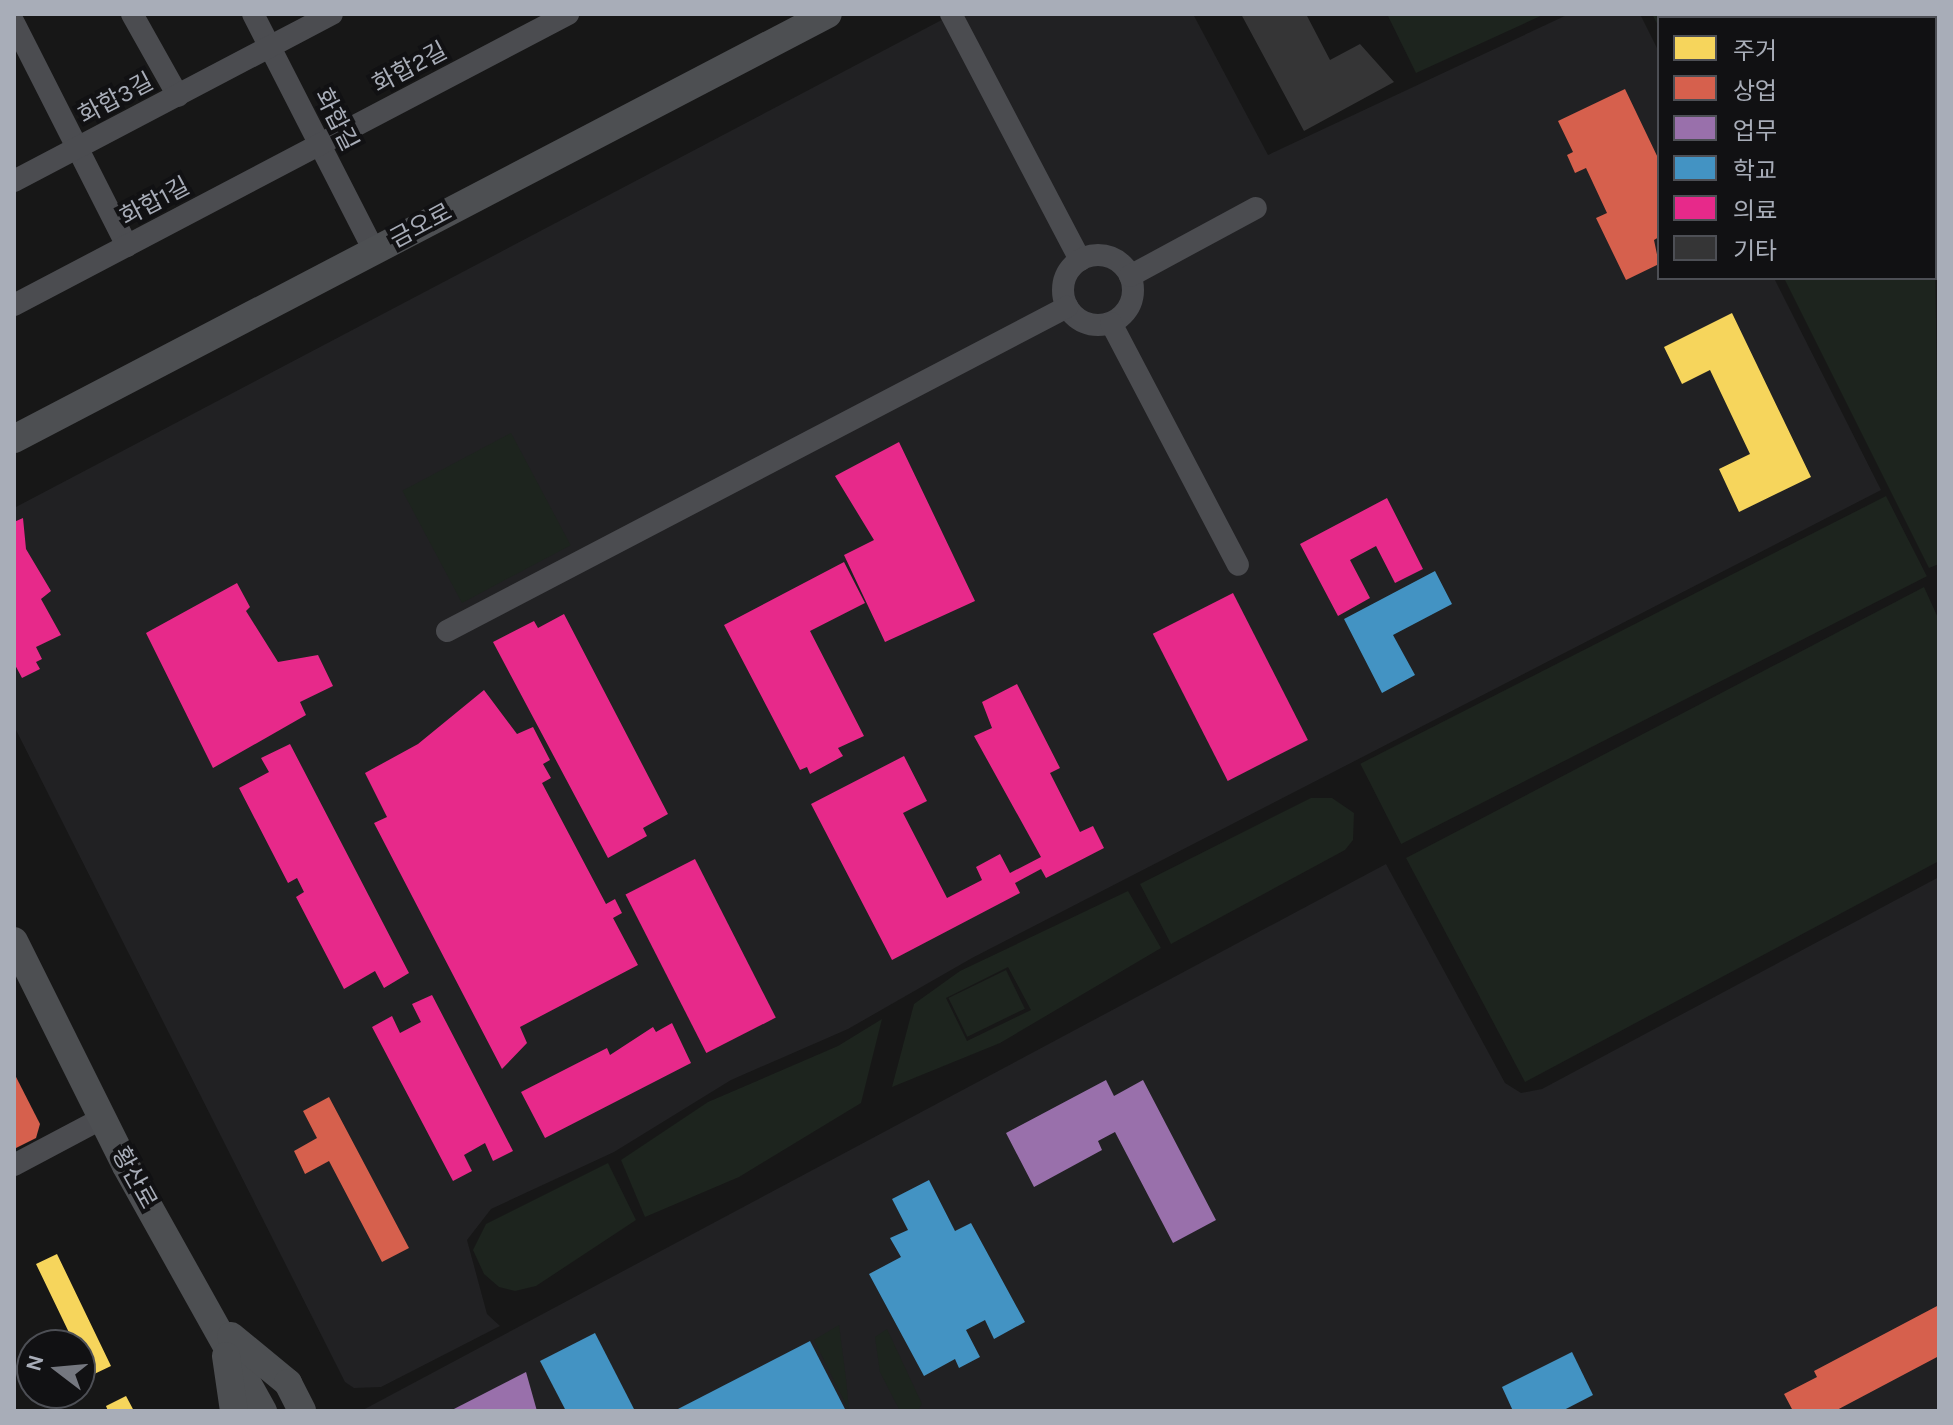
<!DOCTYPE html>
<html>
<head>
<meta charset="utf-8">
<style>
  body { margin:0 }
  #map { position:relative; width:1953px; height:1425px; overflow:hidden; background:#171717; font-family:Karla,"Noto Sans KR",sans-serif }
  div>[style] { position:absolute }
  .built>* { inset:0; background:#212123 }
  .green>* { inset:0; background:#1d241e; transform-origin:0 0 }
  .homes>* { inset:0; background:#f6d55c }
  .shops>* { inset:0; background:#d6604d }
  .offices>* { inset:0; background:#9970ab }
  .schools>* { inset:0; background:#4393c3 }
  .health>* { inset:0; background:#e7298a; transform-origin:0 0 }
  .building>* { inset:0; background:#353536 }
  .minor>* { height:22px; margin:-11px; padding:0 11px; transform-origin:11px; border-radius:11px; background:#4b4c50 }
  .minor>.ring { margin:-11px; padding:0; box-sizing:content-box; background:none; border:22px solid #4b4c50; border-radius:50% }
  .major>* { height:28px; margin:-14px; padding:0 14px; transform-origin:14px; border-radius:14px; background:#4d4f52 }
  span { translate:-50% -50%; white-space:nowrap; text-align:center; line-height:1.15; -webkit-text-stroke:8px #111113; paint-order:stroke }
  .street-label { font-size:24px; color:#a8adb8 }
  .frame { position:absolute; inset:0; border:16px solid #a8adb8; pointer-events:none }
  .legend { position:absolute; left:1657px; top:16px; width:280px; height:264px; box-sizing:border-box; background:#111113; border:2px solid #4d4f55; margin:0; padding:10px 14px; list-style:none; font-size:24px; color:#a8adb8 }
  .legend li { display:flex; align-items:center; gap:16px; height:40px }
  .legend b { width:40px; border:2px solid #4d4f55 }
  .north { position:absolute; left:16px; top:1329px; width:80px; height:80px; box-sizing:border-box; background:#111113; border:2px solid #4d4f55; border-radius:50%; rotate:286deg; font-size:22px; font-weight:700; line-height:32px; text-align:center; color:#a8adb8 }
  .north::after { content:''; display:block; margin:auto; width:28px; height:36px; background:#757880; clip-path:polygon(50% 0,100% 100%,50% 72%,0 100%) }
</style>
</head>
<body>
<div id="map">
  <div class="built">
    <div style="clip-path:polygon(953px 14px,1193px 14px,1268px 155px,1569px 14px,1640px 14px,1659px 52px,1659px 278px,1774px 278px,1881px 490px,972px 958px,848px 1029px,731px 1080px,614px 1152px,491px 1209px,467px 1240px,487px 1314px,500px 1326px,381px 1387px,354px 1388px,345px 1382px,14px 726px,14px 508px)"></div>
    <div style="clip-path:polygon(1386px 864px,1505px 1083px,1521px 1093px,1542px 1089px,1939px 877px,1939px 1411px,361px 1411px)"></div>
  </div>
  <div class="green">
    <div style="clip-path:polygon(1387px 14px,1545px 14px,1416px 73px)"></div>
    <div style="clip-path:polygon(1652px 14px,1924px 14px,1659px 18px,1659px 27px)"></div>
    <div style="clip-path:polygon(1935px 239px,1939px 564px,1929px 568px,1784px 278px,1935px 278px)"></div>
    <div style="left:511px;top:433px;width:127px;height:123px;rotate:62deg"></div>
    <div style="left:1886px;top:496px;width:90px;height:590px;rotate:63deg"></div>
    <div style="clip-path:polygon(1924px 587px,1939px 620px,1939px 861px,1525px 1082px,1406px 858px)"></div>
    <div style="clip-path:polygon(1311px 798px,1332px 798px,1354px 813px,1353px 840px,1345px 850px,1171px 944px,1140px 884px)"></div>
    <div style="clip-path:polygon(evenodd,1128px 891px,1161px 948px,1000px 1043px,892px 1087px,914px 1004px,960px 971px,1128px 891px,1008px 967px,1031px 1010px,967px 1041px,946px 998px,1008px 967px)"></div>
    <div style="left:1006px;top:970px;width:43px;height:64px;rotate:64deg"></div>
    <div style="clip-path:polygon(882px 1019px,861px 1103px,739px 1177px,645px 1217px,621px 1160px,708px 1102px,838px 1046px)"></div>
    <div style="clip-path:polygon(608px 1163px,636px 1220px,536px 1286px,515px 1291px,499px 1287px,484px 1274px,473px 1250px,486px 1224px)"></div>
    <div style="clip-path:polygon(839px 1325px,846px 1379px,849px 1411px,814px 1340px)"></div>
    <div style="clip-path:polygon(887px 1329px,922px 1404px,917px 1411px,900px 1411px,880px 1372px,875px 1337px)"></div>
  </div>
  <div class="homes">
    <div style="clip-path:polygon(1732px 313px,1811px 477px,1739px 512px,1719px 469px,1750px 454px,1710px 370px,1682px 384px,1664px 347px)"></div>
    <div style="clip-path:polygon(57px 1254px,111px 1366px,90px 1376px,80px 1345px,75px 1345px,36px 1264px)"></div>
    <div style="clip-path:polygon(126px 1396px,134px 1411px,108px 1411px,106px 1406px)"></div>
  </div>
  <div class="shops">
    <div style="clip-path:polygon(1625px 89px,1659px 160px,1659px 237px,1654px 240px,1659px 264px,1626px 280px,1596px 218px,1607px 213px,1586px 168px,1575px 173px,1567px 155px,1573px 152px,1558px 121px)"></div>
    <div style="clip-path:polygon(14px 1073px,40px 1124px,36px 1138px,14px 1149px)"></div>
    <div style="clip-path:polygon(329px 1097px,409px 1248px,382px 1262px,329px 1161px,305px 1174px,294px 1151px,317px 1138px,303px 1111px)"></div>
    <div style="clip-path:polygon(1939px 1305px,1939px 1356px,1835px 1411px,1793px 1411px,1784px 1394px,1817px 1377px,1814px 1371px)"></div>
  </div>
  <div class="offices">
    <div style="clip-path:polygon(1106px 1080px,1114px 1096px,1143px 1080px,1216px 1220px,1173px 1243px,1115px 1132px,1098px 1141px,1102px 1150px,1034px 1187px,1006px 1133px)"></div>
    <div style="clip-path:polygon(526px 1372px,537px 1411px,450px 1411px)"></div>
  </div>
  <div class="schools">
    <div style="clip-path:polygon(1435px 571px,1452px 604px,1393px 635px,1415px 675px,1382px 693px,1344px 619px)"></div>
    <div style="clip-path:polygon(929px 1180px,955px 1231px,971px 1223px,1025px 1322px,994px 1339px,985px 1320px,966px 1330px,980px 1357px,959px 1368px,955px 1359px,924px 1376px,869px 1274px,901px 1257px,890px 1238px,908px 1230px,892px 1199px)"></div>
    <div style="clip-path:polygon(595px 1333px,635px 1411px,566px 1411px,540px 1361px)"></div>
    <div style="clip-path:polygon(810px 1341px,846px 1411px,679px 1411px,678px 1409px)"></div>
    <div style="clip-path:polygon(1572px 1352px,1593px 1395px,1562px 1411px,1513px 1411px,1502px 1387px)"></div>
  </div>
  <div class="health">
    <div style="clip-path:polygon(899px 442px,975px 601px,885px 642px,844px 555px,874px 540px,835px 476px)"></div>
    <div style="clip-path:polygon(1387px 498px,1423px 569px,1395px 583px,1376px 546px,1350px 560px,1370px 598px,1338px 616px,1300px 544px)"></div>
    <div style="clip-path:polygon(23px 518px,26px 549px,51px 591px,41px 599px,61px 635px,36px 647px,42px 659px,36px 662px,40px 669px,22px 678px,14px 663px,14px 522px)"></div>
    <div style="clip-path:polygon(844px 562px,865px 603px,810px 631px,864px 736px,838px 748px,843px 756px,810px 774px,807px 767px,800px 770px,724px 625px)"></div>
    <div style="clip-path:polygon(237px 583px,250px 607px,246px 611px,278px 662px,318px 655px,333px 686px,300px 702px,306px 715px,213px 768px,146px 633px)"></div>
    <div style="left:1233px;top:593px;width:165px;height:90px;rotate:63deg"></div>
    <div style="clip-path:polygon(564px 614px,668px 814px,643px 828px,647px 836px,608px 858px,493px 642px,534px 621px,538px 628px)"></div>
    <div style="clip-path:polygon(1017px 684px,1060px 768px,1050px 773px,1080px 832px,1093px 826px,1104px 848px,1046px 878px,1041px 869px,1015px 883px,1020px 893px,892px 960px,811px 804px,904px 756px,927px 801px,903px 813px,947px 898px,982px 880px,976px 867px,1000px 854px,1010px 873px,1041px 857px,974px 736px,992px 728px,982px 702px)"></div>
    <div style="clip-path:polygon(484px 690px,517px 734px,533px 727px,550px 760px,543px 764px,551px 778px,542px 783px,606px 904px,615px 899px,622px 913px,613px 918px,638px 965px,520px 1027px,527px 1043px,502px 1069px,374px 823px,387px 817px,365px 773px,418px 744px)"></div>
    <div style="clip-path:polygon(290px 744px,409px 973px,384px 988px,375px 971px,344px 989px,296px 897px,304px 892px,297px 878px,288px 883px,239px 788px,269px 772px,261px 758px)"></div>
    <div style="left:695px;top:859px;width:178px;height:78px;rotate:63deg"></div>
    <div style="clip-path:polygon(432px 995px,513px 1151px,493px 1161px,485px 1143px,464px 1155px,472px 1171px,453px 1181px,372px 1027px,392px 1016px,400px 1033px,421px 1022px,412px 1004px)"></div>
    <div style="clip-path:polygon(672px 1023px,691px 1063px,545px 1138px,521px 1092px,607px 1048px,610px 1055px,653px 1027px,656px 1032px)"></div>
  </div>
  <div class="building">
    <div style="clip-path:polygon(1241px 14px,1306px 14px,1330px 60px,1360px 44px,1394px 82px,1304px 131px)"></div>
  </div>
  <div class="minor">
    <div style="left:132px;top:14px;width:94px;rotate:60.7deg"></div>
    <div style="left:253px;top:14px;width:265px;rotate:62.9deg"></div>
    <div style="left:951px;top:14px;width:278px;rotate:62.3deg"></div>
    <div style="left:14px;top:23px;width:250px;rotate:63.1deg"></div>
    <div style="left:14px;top:181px;width:359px;rotate:-27.7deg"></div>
    <div class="ring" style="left:1063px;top:255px;width:48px;height:48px"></div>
    <div style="left:1130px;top:276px;width:143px;rotate:-28.4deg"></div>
    <div style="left:14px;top:305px;width:626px;rotate:-27.71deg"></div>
    <div style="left:1111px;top:323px;width:273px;rotate:62.3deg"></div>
    <div style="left:447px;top:631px;width:700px;rotate:-27.59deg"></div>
    <div style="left:14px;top:1165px;width:98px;rotate:-27.9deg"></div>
  </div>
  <div class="major">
    <div style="left:14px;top:439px;width:918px;rotate:-27.57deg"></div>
    <div style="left:14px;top:941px;width:251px;rotate:63.5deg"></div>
    <div style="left:126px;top:1166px;width:281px;rotate:60.8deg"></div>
    <div style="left:231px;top:1336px;width:74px;rotate:39.5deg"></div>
    <div style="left:288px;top:1383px;width:31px;rotate:63deg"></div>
    <div style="left:226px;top:1356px;width:56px;rotate:81.7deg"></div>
  </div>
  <div class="street-label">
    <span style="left:410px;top:68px;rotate:-28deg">화합2길</span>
    <span style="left:116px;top:99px;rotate:-28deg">화합3길</span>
    <span style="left:336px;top:120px;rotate:63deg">화합길</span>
    <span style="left:155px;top:202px;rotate:-28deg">화합1길</span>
    <span style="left:421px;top:226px;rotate:-28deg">금오로</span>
    <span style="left:134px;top:1178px;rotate:61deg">황산로</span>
  </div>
  <div class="frame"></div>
  <ul class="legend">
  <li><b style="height:22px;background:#f6d55c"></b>주거</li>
  <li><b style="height:22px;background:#d6604d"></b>상업</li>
  <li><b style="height:22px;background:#9970ab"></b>업무</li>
  <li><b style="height:22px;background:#4393c3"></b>학교</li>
  <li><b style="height:22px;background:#e7298a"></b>의료</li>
  <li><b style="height:22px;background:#353536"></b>기타</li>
  </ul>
  <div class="north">N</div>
</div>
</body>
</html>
